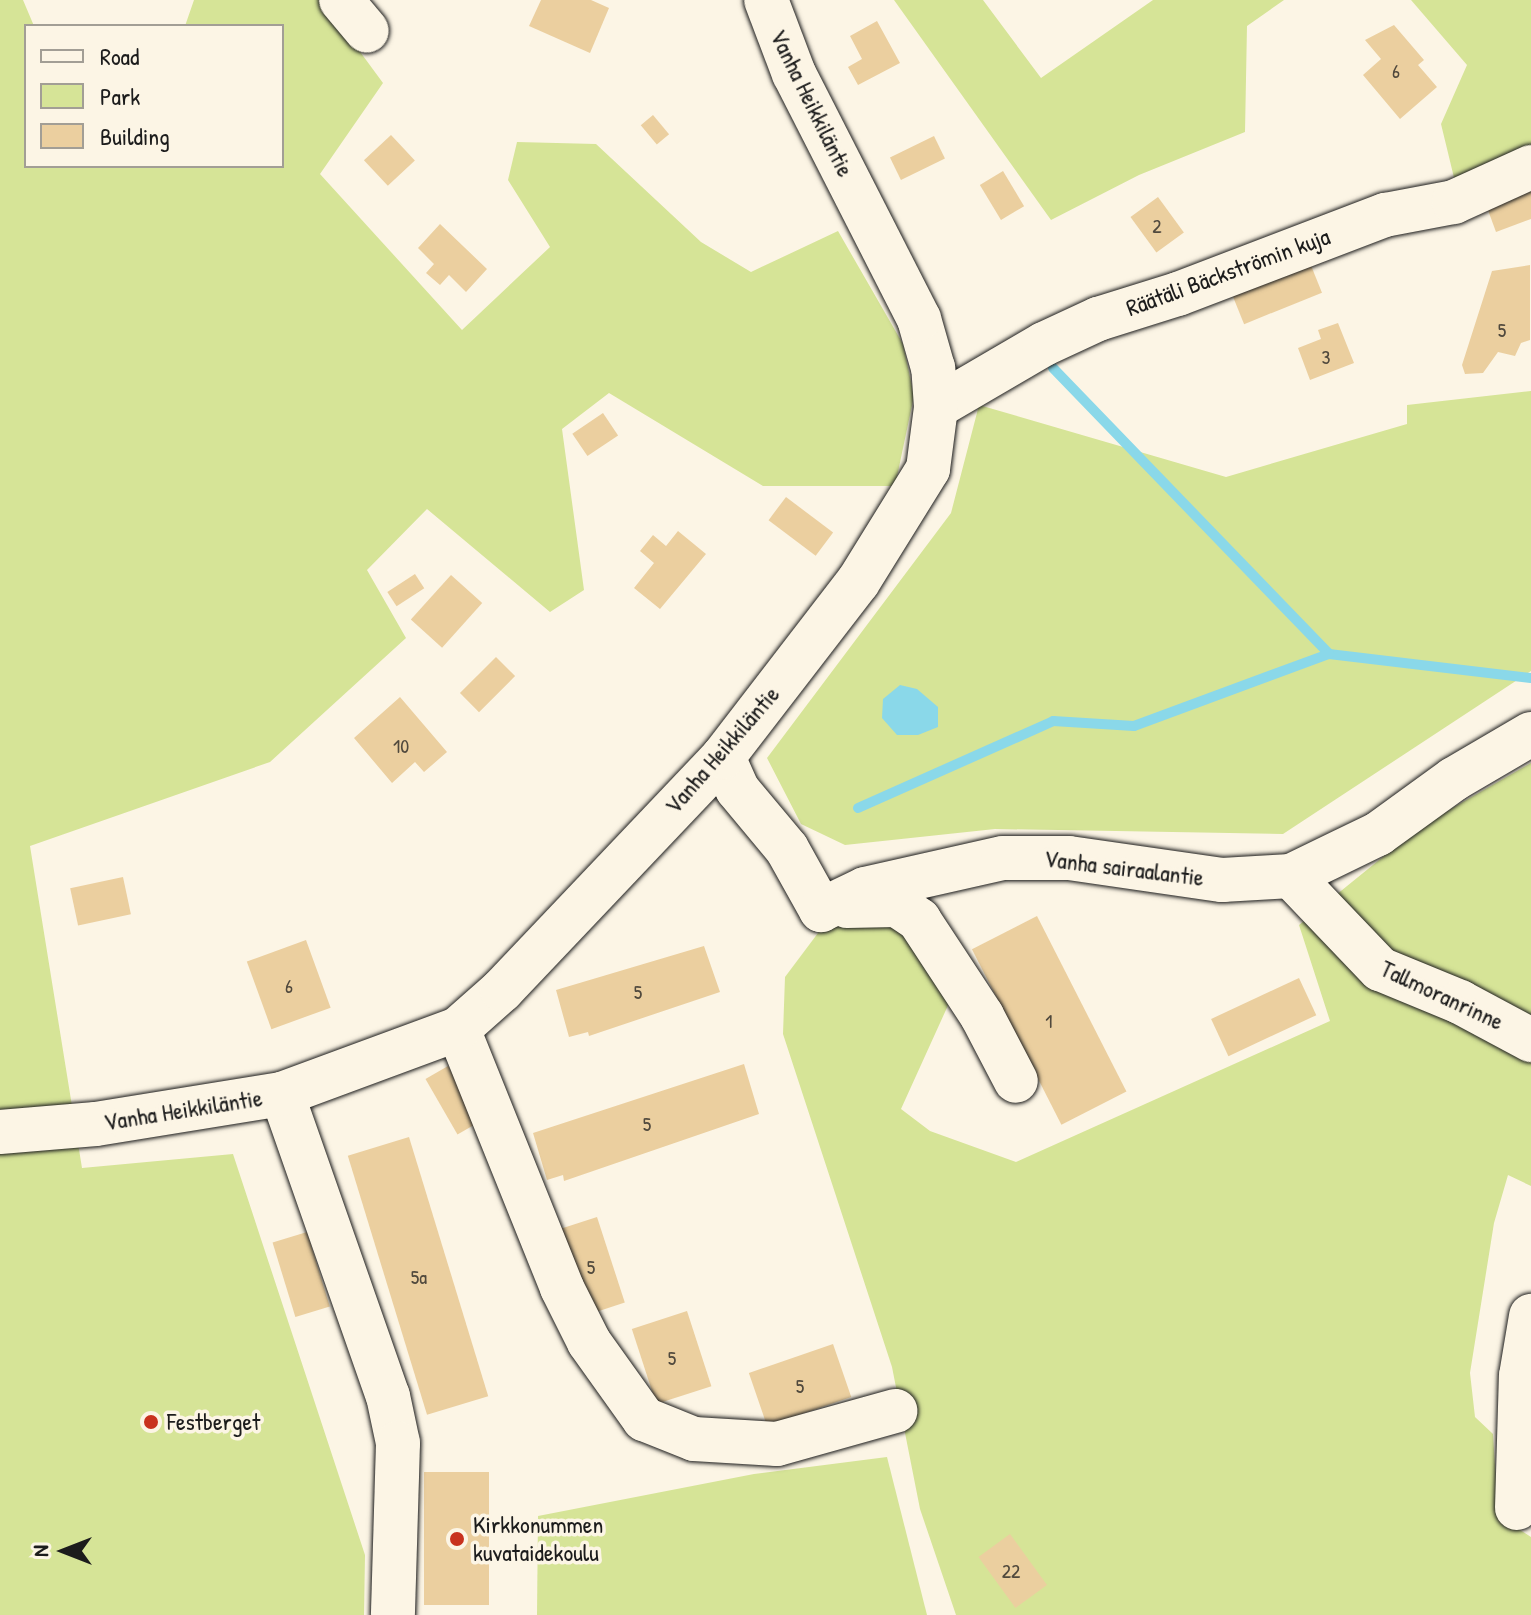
<!DOCTYPE html>
<html>
<head>
<meta charset="utf-8">
<style>
  body { margin:0 }
  #map { position:relative; width:1531px; height:1615px; overflow:hidden; background:#fcf5e5; font-family:"Patrick Hand",sans-serif }
  div>[style] { position:absolute }
  .green>* { inset:0; background:#d6e497 }
  .water>* { inset:0; background:#8ad8e9 }
  .stream>* { height:10px; margin:-5px; padding:0 5px; transform-origin:5px; border-radius:5px; background:#8ad8e9 }
  .building>* { inset:0; background:#ebcf9f; transform-origin:0 0 }
  .roads { filter:drop-shadow(0 0 2px #1c1c1c) drop-shadow(0 0 2px #1c1c1c) }
  .minor>* { height:44px; margin:-22px; padding:0 22px; transform-origin:22px; border-radius:22px; background:#fcf5e5 }
  .dots>* { width:22px; height:22px; translate:-50% -50%; box-sizing:border-box; border:4px solid #fcf5e5; border-radius:50% }
  span { translate:-50% -50%; white-space:nowrap; text-align:center; line-height:1.15; -webkit-text-stroke:7px #fcf5e5; paint-order:stroke }
  .number-label { font-size:20px; color:#50493d }
  .number-label span { -webkit-text-stroke-width:0 }
  .street-label { font-size:24px; color:#1c1c1c }
  .poi-label { font-size:24px; color:#1c1c1c }
  .left { translate:0 -50%; text-align:left }
  .legend { position:absolute; left:24px; top:24px; width:260px; height:144px; box-sizing:border-box; background:#fcf5e5; border:2px solid #a29e95; margin:0; padding:10px 14px; list-style:none; font-size:24px; color:#1c1c1c }
  .legend li { display:flex; align-items:center; gap:16px; height:40px }
  .legend b { width:40px; border:2px solid #a29e95 }
  .north { position:absolute; left:24px; top:1511px; width:80px; height:80px; -webkit-text-stroke:6px #fcf5e5; paint-order:stroke; rotate:270deg; font-size:22px; font-weight:700; line-height:32px; text-align:center; color:#1c1c1c }
  .north::after { content:''; display:block; margin:auto; width:28px; height:36px; background:#1c1c1c; clip-path:polygon(50% 0,100% 100%,50% 72%,0 100%) }
</style>
</head>
<body>
<div id="map">
  <div class="green">
    <div style="clip-path:polygon(0 0,23px 0,34px 26px,26px 26px,26px 166px,282px 166px,282px 26px,185px 26px,194px 0,322px 0,383px 83px,320px 174px,462px 330px,550px 247px,508px 180px,517px 142px,596px 144px,701px 242px,751px 272px,838px 231px,903px 344px,914px 396px,895px 486px,763px 486px,609px 393px,562px 429px,584px 590px,550px 612px,427px 509px,367px 570px,406px 638px,270px 762px,30px 846px,82px 1168px,233px 1154px,365px 1555px,364px 1615px,0 1615px)"></div>
    <div style="clip-path:polygon(894px 0,983px 0,1041px 78px,1153px 0,1284px 0,1247px 26px,1245px 132px,1139px 175px,1051px 220px)"></div>
    <div style="clip-path:polygon(1411px 0,1531px 0,1531px 157px,1457px 190px,1441px 124px,1467px 65px)"></div>
    <div style="clip-path:polygon(1531px 391px,1531px 671px,1283px 834px,995px 829px,845px 845px,801px 824px,767px 758px,951px 513px,979px 405px,1226px 477px,1407px 424px,1407px 405px)"></div>
    <div style="clip-path:polygon(1531px 763px,1531px 1186px,1508px 1175px,1494px 1223px,1470px 1373px,1475px 1417px,1493px 1434px,1497px 1496px,1509px 1523px,1531px 1537px,1531px 1615px,956px 1615px,920px 1509px,892px 1367px,783px 1034px,785px 977px,821px 929px,847px 910px,913px 931px,950px 1001px,901px 1109px,930px 1131px,1016px 1162px,1330px 1021px,1299px 925px,1421px 826px)"></div>
    <div style="clip-path:polygon(887px 1457px,927px 1615px,537px 1615px,538px 1516px,754px 1474px)"></div>
  </div>
  <div class="water">
    <div style="clip-path:polygon(900px 685px,917px 689px,938px 707px,938px 727px,918px 735px,897px 735px,882px 718px,883px 699px)"></div>
  </div>
  <div class="stream">
    <div style="left:1053px;top:368px;width:397px;rotate:46deg"></div>
    <div style="left:1329px;top:654px;width:203px;rotate:6.8deg"></div>
    <div style="left:858px;top:808px;width:214px;rotate:-24deg"></div>
    <div style="left:1053px;top:721px;width:81px;rotate:3.5deg"></div>
    <div style="left:1134px;top:726px;width:208px;rotate:-20.3deg"></div>
  </div>
  <div class="building">
    <div style="clip-path:polygon(541px 0,591px 0,609px 8px,590px 53px,529px 26px)"></div>
    <div style="clip-path:polygon(877px 21px,900px 63px,858px 85px,848px 67px,862px 59px,850px 36px)"></div>
    <div style="clip-path:polygon(1394px 25px,1424px 60px,1418px 65px,1437px 87px,1400px 119px,1363px 75px,1381px 59px,1365px 40px)"></div>
    <div style="left:653px;top:115px;width:25px;height:16px;rotate:50deg"></div>
    <div style="left:391px;top:135px;width:35px;height:37px;rotate:47deg"></div>
    <div style="left:934px;top:136px;width:25px;height:49px;rotate:64deg"></div>
    <div style="left:1003px;top:171px;width:41px;height:27px;rotate:59deg"></div>
    <div style="clip-path:polygon(1531px 185px,1531px 219px,1496px 232px,1485px 202px)"></div>
    <div style="left:1158px;top:197px;width:44px;height:34px;rotate:54deg"></div>
    <div style="clip-path:polygon(440px 224px,487px 269px,466px 292px,449px 275px,440px 285px,426px 273px,434px 264px,418px 248px)"></div>
    <div style="left:1310px;top:263px;width:32px;height:84px;rotate:68deg"></div>
    <div style="clip-path:polygon(1530px 265px,1530px 340px,1521px 343px,1515px 356px,1498px 352px,1483px 373px,1465px 374px,1462px 365px,1492px 271px)"></div>
    <div style="clip-path:polygon(1338px 323px,1354px 363px,1310px 380px,1298px 348px,1321px 339px,1318px 330px)"></div>
    <div style="left:603px;top:413px;width:27px;height:37px;rotate:56deg"></div>
    <div style="left:786px;top:497px;width:59px;height:29px;rotate:37deg"></div>
    <div style="clip-path:polygon(678px 531px,706px 554px,660px 609px,634px 588px,654px 563px,640px 551px,653px 535px,666px 546px)"></div>
    <div style="left:415px;top:574px;width:17px;height:33px;rotate:57deg"></div>
    <div style="left:451px;top:575px;width:42px;height:60px;rotate:42deg"></div>
    <div style="left:496px;top:657px;width:27px;height:51px;rotate:45deg"></div>
    <div style="clip-path:polygon(400px 697px,447px 752px,424px 772px,415px 762px,392px 783px,354px 738px)"></div>
    <div style="left:123px;top:877px;width:38px;height:54px;rotate:78deg"></div>
    <div style="left:1037px;top:916px;width:197px;height:73px;rotate:63deg"></div>
    <div style="left:306px;top:940px;width:72px;height:63px;rotate:70deg"></div>
    <div style="clip-path:polygon(704px 946px,720px 992px,589px 1036px,588px 1032px,569px 1037px,556px 990px)"></div>
    <div style="left:1299px;top:978px;width:41px;height:97px;rotate:65deg"></div>
    <div style="clip-path:polygon(744px 1064px,759px 1114px,564px 1181px,563px 1175px,547px 1180px,533px 1133px)"></div>
    <div style="left:448px;top:1066px;width:64px;height:26px;rotate:60deg"></div>
    <div style="left:409px;top:1137px;width:271px;height:64px;rotate:73deg"></div>
    <div style="left:597px;top:1217px;width:90px;height:43px;rotate:72deg"></div>
    <div style="left:307px;top:1232px;width:78px;height:36px;rotate:73deg"></div>
    <div style="left:687px;top:1311px;width:79px;height:58px;rotate:72deg"></div>
    <div style="left:833px;top:1344px;width:56px;height:89px;rotate:71deg"></div>
    <div style="left:489px;top:1472px;width:133px;height:65px;rotate:90deg"></div>
    <div style="left:1010px;top:1534px;width:63px;height:39px;rotate:54deg"></div>
  </div>
  <div class="roads">
    <div class="minor">
      <div style="left:341px;top:0;width:40px;rotate:50deg"></div>
      <div style="left:936px;top:407px;width:125px;rotate:-30.3deg"></div>
      <div style="left:1044px;top:344px;width:60px;rotate:-24.8deg"></div>
      <div style="left:1098px;top:319px;width:84px;rotate:-17.4deg"></div>
      <div style="left:1178px;top:294px;width:222px;rotate:-20.9deg"></div>
      <div style="left:1385px;top:215px;width:70px;rotate:-10.7deg"></div>
      <div style="left:1454px;top:202px;width:85px;rotate:-24.4deg"></div>
      <div style="left:723px;top:757px;width:35px;rotate:66deg"></div>
      <div style="left:737px;top:789px;width:78px;rotate:50.2deg"></div>
      <div style="left:787px;top:849px;width:70px;rotate:60.9deg"></div>
      <div style="left:821px;top:910px;width:49px;rotate:-25.5deg"></div>
      <div style="left:865px;top:889px;width:141px;rotate:-12.7deg"></div>
      <div style="left:1003px;top:858px;width:66px"></div>
      <div style="left:1069px;top:858px;width:155px;rotate:8.2deg"></div>
      <div style="left:1222px;top:880px;width:69px;rotate:-3.3deg"></div>
      <div style="left:1291px;top:876px;width:97px;rotate:-25.8deg"></div>
      <div style="left:1378px;top:834px;width:94px;rotate:-35.9deg"></div>
      <div style="left:1454px;top:779px;width:89px;rotate:-30.3deg"></div>
      <div style="left:1291px;top:876px;width:129px;rotate:46.3deg"></div>
      <div style="left:1380px;top:969px;width:87px;rotate:22.4deg"></div>
      <div style="left:1460px;top:1002px;width:81px;rotate:28.2deg"></div>
      <div style="left:847px;top:906px;width:50px;rotate:-1.1deg"></div>
      <div style="left:897px;top:905px;width:27px;rotate:34deg"></div>
      <div style="left:919px;top:920px;width:115px;rotate:56.7deg"></div>
      <div style="left:982px;top:1016px;width:73px;rotate:62.4deg"></div>
      <div style="left:458px;top:1029px;width:279px;rotate:68.1deg"></div>
      <div style="left:562px;top:1288px;width:60px;rotate:63.4deg"></div>
      <div style="left:589px;top:1342px;width:95px;rotate:54.5deg"></div>
      <div style="left:644px;top:1419px;width:54px;rotate:21.8deg"></div>
      <div style="left:694px;top:1439px;width:83px;rotate:3.4deg"></div>
      <div style="left:777px;top:1444px;width:123px;rotate:-15.6deg"></div>
      <div style="left:282px;top:1094px;width:320px;rotate:70.7deg"></div>
      <div style="left:388px;top:1396px;width:48px;rotate:78deg"></div>
      <div style="left:398px;top:1443px;width:172px;rotate:91.7deg"></div>
      <div style="left:0;top:1132px;width:96px;rotate:-4.8deg"></div>
      <div style="left:96px;top:1124px;width:188px;rotate:-9.2deg"></div>
      <div style="left:282px;top:1094px;width:188px;rotate:-20.3deg"></div>
      <div style="left:458px;top:1029px;width:59px;rotate:-41.6deg"></div>
      <div style="left:502px;top:990px;width:321px;rotate:-46.5deg"></div>
      <div style="left:723px;top:757px;width:221px;rotate:-52.4deg"></div>
      <div style="left:858px;top:582px;width:133px;rotate:-58.2deg"></div>
      <div style="left:928px;top:469px;width:63px;rotate:-82.6deg"></div>
      <div style="left:936px;top:407px;width:39px;rotate:-94deg"></div>
      <div style="left:933px;top:368px;width:51px;rotate:-105.9deg"></div>
      <div style="left:919px;top:319px;width:275px;rotate:-117deg"></div>
      <div style="left:794px;top:74px;width:79px;rotate:-110.7deg"></div>
      <div style="left:1517px;top:1508px;width:132px;rotate:-88.3deg"></div>
      <div style="left:1521px;top:1376px;width:61px;rotate:-80.5deg"></div>
    </div>
  </div>
  <div class="dots">
    <div style="left:151px;top:1422px;background:#c8321e"></div>
    <div style="left:457px;top:1539px;background:#c8321e"></div>
  </div>
  <div class="number-label">
    <span style="left:1396px;top:70px">6</span>
    <span style="left:1157px;top:225px">2</span>
    <span style="left:1502px;top:329px">5</span>
    <span style="left:1326px;top:356px">3</span>
    <span style="left:401px;top:745px">10</span>
    <span style="left:289px;top:985px">6</span>
    <span style="left:638px;top:991px">5</span>
    <span style="left:1049px;top:1020px">1</span>
    <span style="left:647px;top:1123px">5</span>
    <span style="left:591px;top:1266px">5</span>
    <span style="left:419px;top:1276px">5a</span>
    <span style="left:672px;top:1357px">5</span>
    <span style="left:800px;top:1385px">5</span>
    <span style="left:1011px;top:1570px">22</span>
  </div>
  <div class="street-label">
    <span style="left:812px;top:103px;rotate:64deg">Vanha Heikkiläntie</span>
    <span style="left:1228px;top:272px;rotate:-20deg">Räätäli Bäckströmin kuja</span>
    <span style="left:722px;top:750px;rotate:-49deg">Vanha Heikkiläntie</span>
    <span style="left:1124px;top:868px;rotate:7deg">Vanha sairaalantie</span>
    <span style="left:1442px;top:995px;rotate:25deg">Tallmoranrinne</span>
    <span style="left:183px;top:1110px;rotate:-9deg">Vanha Heikkiläntie</span>
  </div>
  <div class="poi-label">
    <span class="left" style="left:167px;top:1422px">Festberget</span>
    <span class="left" style="left:473px;top:1539px">Kirkkonummen<br>kuvataidekoulu</span>
  </div>
  <ul class="legend">
  <li><b style="height:10px;background:#fcf5e5"></b>Road</li>
  <li><b style="height:22px;background:#d6e497"></b>Park</li>
  <li><b style="height:22px;background:#ebcf9f"></b>Building</li>
  </ul>
  <div class="north">N</div>
</div>
</body>
</html>
